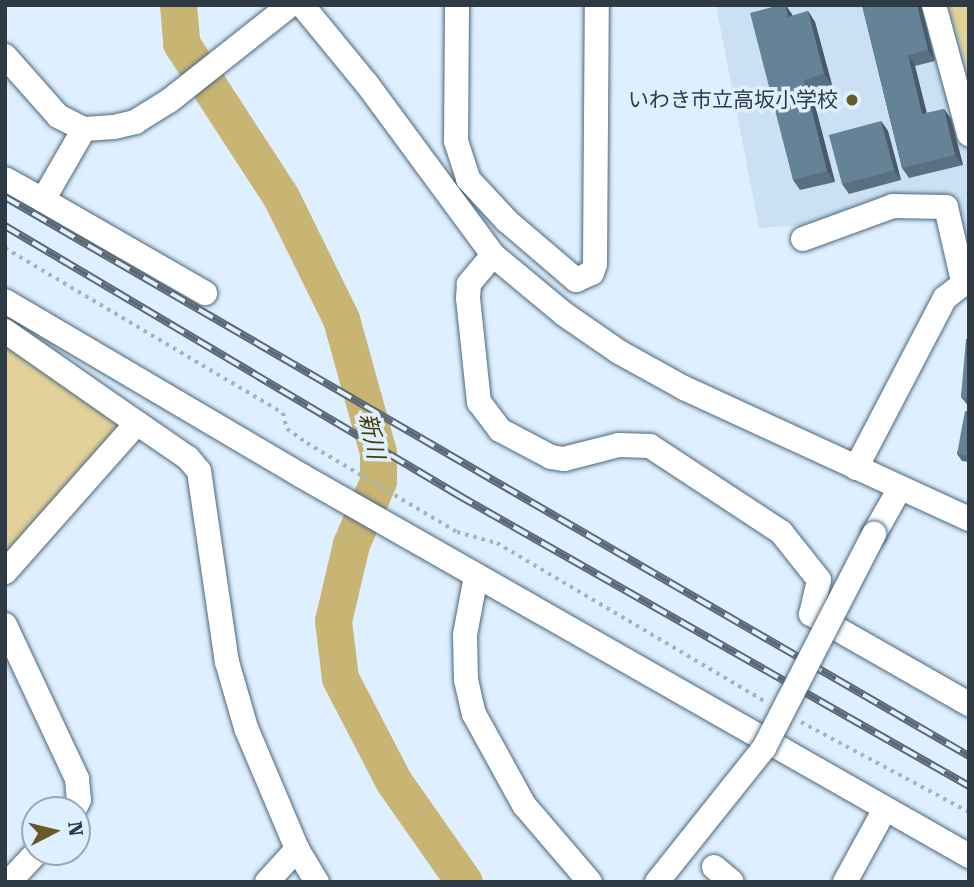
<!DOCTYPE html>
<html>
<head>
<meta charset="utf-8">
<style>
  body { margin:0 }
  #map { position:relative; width:974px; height:887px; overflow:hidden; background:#def0ff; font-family:"Roboto Serif","Noto Sans JP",serif }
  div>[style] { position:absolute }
  .built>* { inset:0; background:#cbe1f3 }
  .green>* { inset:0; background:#e2d199 }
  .river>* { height:37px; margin:-18.5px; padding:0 18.5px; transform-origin:18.5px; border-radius:18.5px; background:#c8b574 }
  .path>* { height:3.5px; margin-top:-1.75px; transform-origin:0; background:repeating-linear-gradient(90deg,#a3b3c0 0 3.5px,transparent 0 8.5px) }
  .roads { filter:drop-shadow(0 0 2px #4c677b) drop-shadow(0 0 2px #4c677b) }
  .minor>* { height:24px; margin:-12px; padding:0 12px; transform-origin:12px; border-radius:12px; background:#fff }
  .rail>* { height:8px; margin-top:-4px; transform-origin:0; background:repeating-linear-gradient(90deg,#def0ff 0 16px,#5c6974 0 32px); box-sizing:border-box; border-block:2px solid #5c6974 }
  .bridges { filter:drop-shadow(0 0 2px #4c677b) drop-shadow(0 0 2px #4c677b) }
  .minor-bridge>* { height:24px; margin:-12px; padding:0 12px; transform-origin:12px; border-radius:12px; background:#fff }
  .wall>* { inset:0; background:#587082 }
  .shaded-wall>* { inset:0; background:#475b6a }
  .building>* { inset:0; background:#668297; transform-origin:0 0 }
  .dots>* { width:19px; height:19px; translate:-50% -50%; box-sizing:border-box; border:4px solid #def0ff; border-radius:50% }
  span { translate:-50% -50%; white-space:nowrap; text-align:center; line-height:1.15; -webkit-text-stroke:7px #def0ff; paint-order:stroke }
  .poi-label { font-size:21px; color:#2f3b44 }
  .right { translate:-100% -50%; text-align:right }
  .water-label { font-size:23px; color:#473902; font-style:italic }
  .frame { position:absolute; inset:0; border:7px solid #2f3b44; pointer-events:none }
  .north { position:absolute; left:21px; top:796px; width:70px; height:70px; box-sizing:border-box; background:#def0ff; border:2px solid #98a8b4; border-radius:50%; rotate:83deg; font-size:19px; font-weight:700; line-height:28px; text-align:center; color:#2f3b44 }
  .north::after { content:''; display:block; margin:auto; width:24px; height:32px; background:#685926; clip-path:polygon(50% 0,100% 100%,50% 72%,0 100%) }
</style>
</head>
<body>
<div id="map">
  <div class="built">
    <div style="clip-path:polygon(716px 5px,969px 5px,969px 254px,955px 204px,899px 194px,801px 225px,759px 228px)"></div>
  </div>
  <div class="green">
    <div style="clip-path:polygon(949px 5px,969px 5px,969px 75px)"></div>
    <div style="clip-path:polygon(5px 331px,137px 423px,5px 572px)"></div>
  </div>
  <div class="river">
    <div style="left:178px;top:5px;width:38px;rotate:85deg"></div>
    <div style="left:181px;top:43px;width:184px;rotate:57deg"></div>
    <div style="left:281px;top:197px;width:136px;rotate:63.8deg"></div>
    <div style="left:341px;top:319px;width:138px;rotate:74.5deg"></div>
    <div style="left:378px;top:452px;width:29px;rotate:90deg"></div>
    <div style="left:378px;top:481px;width:69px;rotate:113.2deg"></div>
    <div style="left:351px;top:544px;width:79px;rotate:103.2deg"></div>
    <div style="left:333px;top:621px;width:57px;rotate:83deg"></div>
    <div style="left:340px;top:678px;width:117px;rotate:62.6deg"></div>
    <div style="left:394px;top:782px;width:122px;rotate:55deg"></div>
  </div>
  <div class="path">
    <div style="left:5px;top:248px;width:323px;rotate:30.7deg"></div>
    <div style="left:283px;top:413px;width:16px;rotate:76deg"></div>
    <div style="left:287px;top:429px;width:24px;rotate:35deg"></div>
    <div style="left:307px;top:443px;width:174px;rotate:30.7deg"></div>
    <div style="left:457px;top:532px;width:41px;rotate:15.4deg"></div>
    <div style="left:497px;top:543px;width:310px;rotate:30.6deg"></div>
    <div style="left:801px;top:722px;width:191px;rotate:28.2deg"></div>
  </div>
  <div class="roads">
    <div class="minor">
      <div style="left:302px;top:5px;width:102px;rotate:50.6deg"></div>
      <div style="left:367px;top:84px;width:212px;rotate:53.6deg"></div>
      <div style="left:493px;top:255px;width:92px;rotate:39.7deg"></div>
      <div style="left:564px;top:314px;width:67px;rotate:34.6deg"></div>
      <div style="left:619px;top:352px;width:74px;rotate:29deg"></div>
      <div style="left:684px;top:388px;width:314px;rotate:24.7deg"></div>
      <div style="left:457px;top:5px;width:136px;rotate:90.4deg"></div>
      <div style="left:456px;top:141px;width:40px;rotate:72deg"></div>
      <div style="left:468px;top:179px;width:57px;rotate:47.1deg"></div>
      <div style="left:507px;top:221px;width:91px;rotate:40.5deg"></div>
      <div style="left:576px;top:280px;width:17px;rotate:-24deg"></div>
      <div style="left:592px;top:273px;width:9px;rotate:-72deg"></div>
      <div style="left:595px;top:264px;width:259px;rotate:-89.6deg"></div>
      <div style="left:934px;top:5px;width:134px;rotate:74.8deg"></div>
      <div style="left:5px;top:56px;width:80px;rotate:48.5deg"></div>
      <div style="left:58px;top:116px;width:29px;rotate:27deg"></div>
      <div style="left:84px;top:129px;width:30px;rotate:-4deg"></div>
      <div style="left:114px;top:127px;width:22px;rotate:-13deg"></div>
      <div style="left:135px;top:122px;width:40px;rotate:-32deg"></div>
      <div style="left:169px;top:101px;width:154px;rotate:-38.4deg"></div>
      <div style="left:5px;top:179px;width:43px;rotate:28.9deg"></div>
      <div style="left:43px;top:200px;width:82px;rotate:-60deg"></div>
      <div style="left:43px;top:200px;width:187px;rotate:29.9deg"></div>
      <div style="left:803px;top:239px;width:96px;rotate:-20.1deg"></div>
      <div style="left:893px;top:206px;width:53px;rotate:1.1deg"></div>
      <div style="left:946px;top:207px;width:76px;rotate:77.1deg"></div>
      <div style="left:493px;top:255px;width:38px;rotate:130deg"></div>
      <div style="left:469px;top:284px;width:14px;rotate:94deg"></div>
      <div style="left:468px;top:298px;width:105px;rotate:84deg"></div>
      <div style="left:479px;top:402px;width:35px;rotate:53deg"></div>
      <div style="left:500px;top:430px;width:58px;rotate:27.9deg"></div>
      <div style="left:551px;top:457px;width:13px;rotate:9deg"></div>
      <div style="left:564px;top:459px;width:57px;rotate:-14.3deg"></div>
      <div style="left:619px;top:445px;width:31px;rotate:2deg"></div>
      <div style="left:650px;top:446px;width:157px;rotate:33.3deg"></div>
      <div style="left:781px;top:532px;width:61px;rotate:51.6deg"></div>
      <div style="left:819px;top:580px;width:35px;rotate:103deg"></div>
      <div style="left:811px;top:614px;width:182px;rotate:29.7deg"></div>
      <div style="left:5px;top:301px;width:345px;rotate:30.5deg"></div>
      <div style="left:302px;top:476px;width:768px;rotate:29.67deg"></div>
      <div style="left:5px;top:331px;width:161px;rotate:34.9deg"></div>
      <div style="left:137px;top:423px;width:199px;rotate:131.5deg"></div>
      <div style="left:137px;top:423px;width:62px;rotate:34.5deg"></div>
      <div style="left:188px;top:458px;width:17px;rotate:50deg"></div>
      <div style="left:199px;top:471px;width:193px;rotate:81.7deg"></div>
      <div style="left:227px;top:662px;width:69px;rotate:73.9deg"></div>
      <div style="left:246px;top:728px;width:131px;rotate:67.1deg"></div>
      <div style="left:297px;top:849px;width:39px;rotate:59deg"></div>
      <div style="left:856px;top:468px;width:192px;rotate:-62.4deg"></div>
      <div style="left:945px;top:298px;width:31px;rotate:-38deg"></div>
      <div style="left:874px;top:534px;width:53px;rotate:-60.5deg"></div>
      <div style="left:476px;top:576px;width:60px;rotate:100.6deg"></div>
      <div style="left:465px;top:635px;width:45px;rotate:88.7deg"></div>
      <div style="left:466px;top:680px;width:35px;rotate:77deg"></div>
      <div style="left:474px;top:714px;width:104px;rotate:61.2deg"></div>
      <div style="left:524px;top:805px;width:101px;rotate:49.4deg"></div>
      <div style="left:5px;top:625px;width:170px;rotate:64.9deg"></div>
      <div style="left:77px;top:779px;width:21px;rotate:85deg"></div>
      <div style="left:79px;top:800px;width:11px;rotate:117deg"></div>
      <div style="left:714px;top:867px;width:23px;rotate:40deg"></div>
      <div style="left:9px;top:882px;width:41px;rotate:-47deg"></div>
      <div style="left:267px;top:882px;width:45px;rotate:-47.7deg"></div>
      <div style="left:845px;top:882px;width:83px;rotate:-61.3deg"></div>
    </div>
  </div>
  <div class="rail">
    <div style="left:5px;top:197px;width:1114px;rotate:30.11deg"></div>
    <div style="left:5px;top:226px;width:527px;rotate:30.7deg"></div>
    <div style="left:458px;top:495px;width:588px;rotate:29.66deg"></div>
  </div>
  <div class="bridges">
    <div class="minor-bridge">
      <div style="left:657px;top:882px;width:171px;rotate:-51.4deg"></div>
      <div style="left:764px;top:748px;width:241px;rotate:-62.8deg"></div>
    </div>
  </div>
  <div class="wall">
    <div style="clip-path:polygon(780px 5px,786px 5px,792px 16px,808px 11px,815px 22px,832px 85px,811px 90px,835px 182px,800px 190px,793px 180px)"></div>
    <div style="clip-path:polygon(862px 5px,921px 5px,935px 61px,915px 66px,927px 113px,944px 109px,951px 119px,963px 165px,909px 178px,902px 168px)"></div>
    <div style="clip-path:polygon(881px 121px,888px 131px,901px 180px,849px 194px,842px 184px)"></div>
    <div style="clip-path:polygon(969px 339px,969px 407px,961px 397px)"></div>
    <div style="clip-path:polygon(969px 411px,969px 462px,962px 461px,957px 454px)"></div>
  </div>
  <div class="shaded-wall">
    <div style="clip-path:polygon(785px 5px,792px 14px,795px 27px,788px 17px)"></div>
    <div style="clip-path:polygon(917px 5px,921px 5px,935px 61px,928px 50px)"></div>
    <div style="clip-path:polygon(808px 11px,815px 22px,832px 85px,824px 74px)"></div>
    <div style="clip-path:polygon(908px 55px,915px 66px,929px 124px,922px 114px)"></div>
    <div style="clip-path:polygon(804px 80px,811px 90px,835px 182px,827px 171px)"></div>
    <div style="clip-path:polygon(944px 109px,951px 119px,963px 165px,955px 155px)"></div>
    <div style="clip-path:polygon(881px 121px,888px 131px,901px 180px,894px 170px)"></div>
  </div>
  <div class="building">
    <div style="clip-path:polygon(780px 5px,785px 5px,788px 17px,808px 11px,824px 74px,804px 80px,827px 171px,793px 180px,750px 13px)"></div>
    <div style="clip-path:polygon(862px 5px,917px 5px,928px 50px,908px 55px,922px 114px,944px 109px,955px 155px,902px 168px)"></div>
    <div style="left:881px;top:121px;width:51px;height:54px;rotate:75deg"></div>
    <div style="clip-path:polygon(966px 339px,969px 339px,969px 398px,961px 397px)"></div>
    <div style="clip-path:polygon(965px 411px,969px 411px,969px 456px,957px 454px)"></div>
  </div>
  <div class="dots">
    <div style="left:852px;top:100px;background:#685926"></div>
  </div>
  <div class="poi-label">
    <span class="right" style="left:838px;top:100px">いわき市立高坂小学校</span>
  </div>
  <div class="water-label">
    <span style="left:371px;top:436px;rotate:78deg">新川</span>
  </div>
  <div class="frame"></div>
  <div class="north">N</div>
</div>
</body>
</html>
